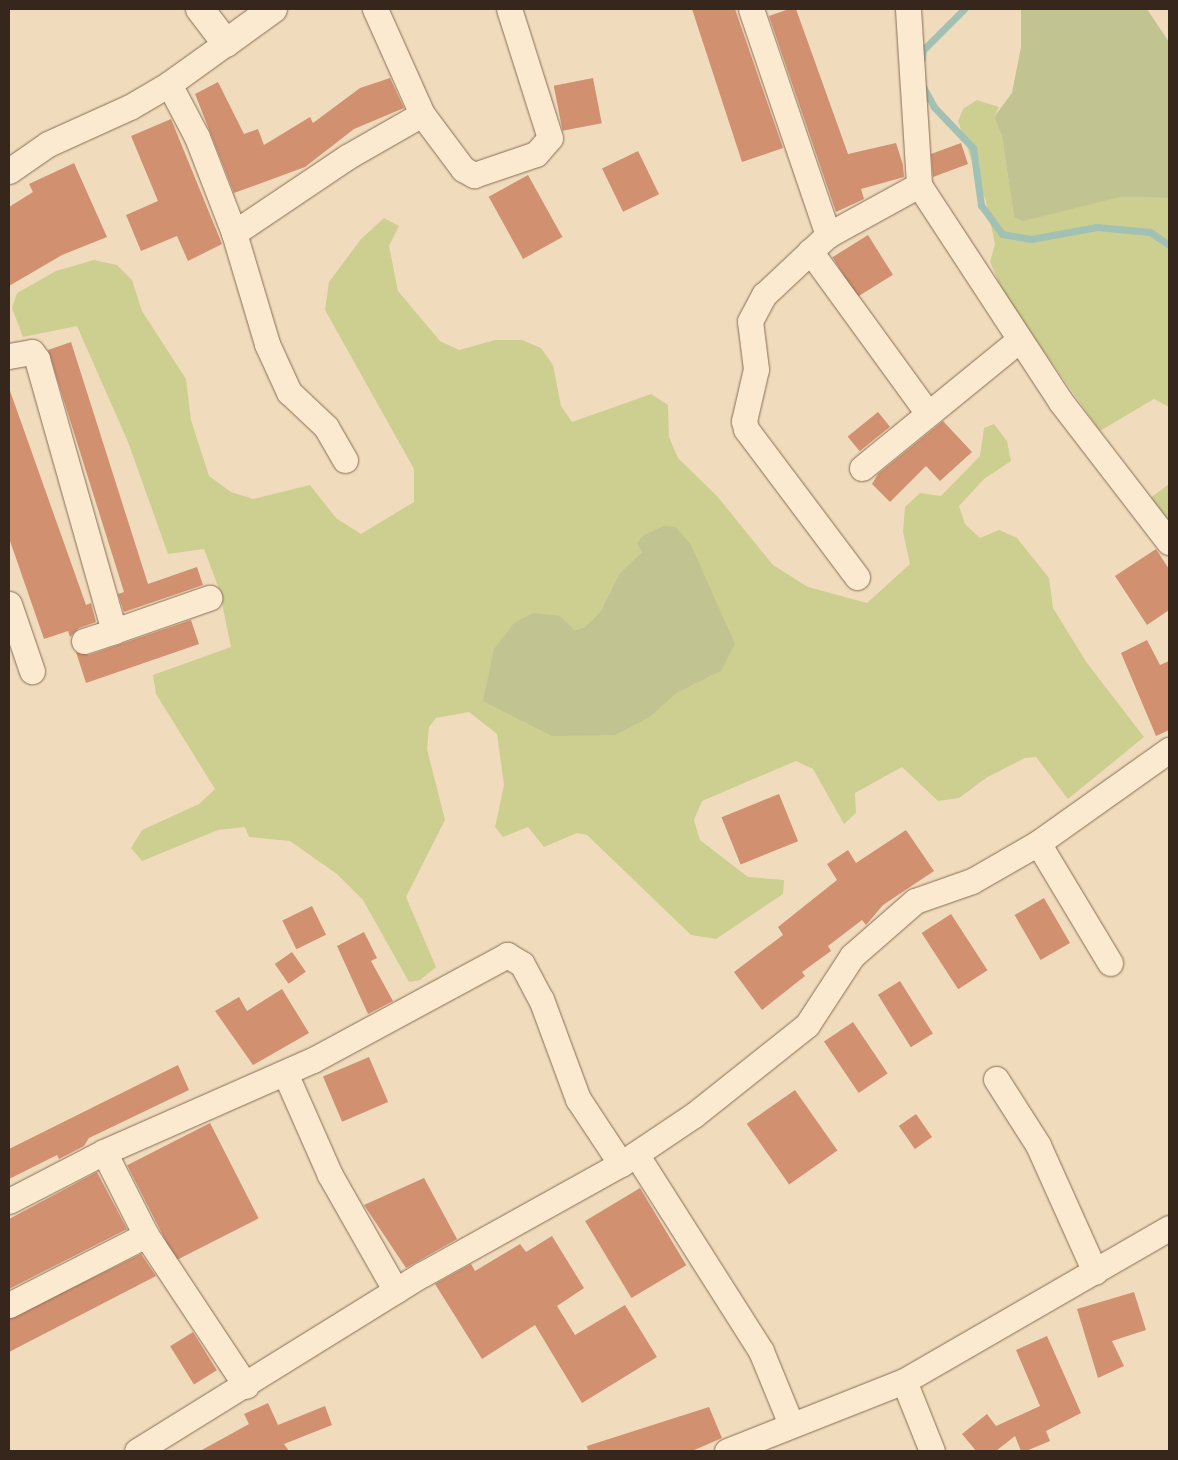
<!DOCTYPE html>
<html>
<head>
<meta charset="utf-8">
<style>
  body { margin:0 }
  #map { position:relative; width:1178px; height:1460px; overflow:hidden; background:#f0dcbd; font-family:"Zilla Slab",serif }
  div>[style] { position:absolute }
  .green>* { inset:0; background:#cdcf91 }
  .cemetery>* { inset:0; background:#c1c391 }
  .stream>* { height:7px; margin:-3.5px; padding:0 3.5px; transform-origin:3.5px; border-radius:3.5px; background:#a1c1b5 }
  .building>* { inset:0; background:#d19070; transform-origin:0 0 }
  .roads { filter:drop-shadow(0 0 1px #896c55) drop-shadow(0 0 1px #896c55) }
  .street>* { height:25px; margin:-12.5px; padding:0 12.5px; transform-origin:12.5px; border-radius:12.5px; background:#fbead0 }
  .secondary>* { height:28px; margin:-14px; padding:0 14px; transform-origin:14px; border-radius:14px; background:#fbead0 }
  span { translate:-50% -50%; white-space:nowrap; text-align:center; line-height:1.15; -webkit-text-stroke:5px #f7e7cd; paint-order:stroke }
  .frame { position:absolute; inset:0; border:10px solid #37261b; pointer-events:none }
</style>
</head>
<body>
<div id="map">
  <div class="green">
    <div style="clip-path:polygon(977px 100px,999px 107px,994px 117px,1002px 137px,1014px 217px,1120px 197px,1169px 198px,1169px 407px,1154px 399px,1100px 431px,1005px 296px,990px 262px,995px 244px,986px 202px,958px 121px,963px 109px)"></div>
    <div style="clip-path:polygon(evenodd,384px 218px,399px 226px,389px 246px,398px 291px,440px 341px,459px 350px,495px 340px,522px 340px,541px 348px,553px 365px,561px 406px,572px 422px,651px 394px,668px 405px,669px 437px,678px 458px,717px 496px,773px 565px,808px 587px,867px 603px,910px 564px,903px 532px,905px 507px,920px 493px,941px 496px,980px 456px,984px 428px,994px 424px,1007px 441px,1011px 461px,984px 479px,959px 506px,965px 524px,980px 538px,999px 530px,1017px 538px,1049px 578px,1053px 608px,1087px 663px,1144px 737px,1068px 799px,1036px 757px,1025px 758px,986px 778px,959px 798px,938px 801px,902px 767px,855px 793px,856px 813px,844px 824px,813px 769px,796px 761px,702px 801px,694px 820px,700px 840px,748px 877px,784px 880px,783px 894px,716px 939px,691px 935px,587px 835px,577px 833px,544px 847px,528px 827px,503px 837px,495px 827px,504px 785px,497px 734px,469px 712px,436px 718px,429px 727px,427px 749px,445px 820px,406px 897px,436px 967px,420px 980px,409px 982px,363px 900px,337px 874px,290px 841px,249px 837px,245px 827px,218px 830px,142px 861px,131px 848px,142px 830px,199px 804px,215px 789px,156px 694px,153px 675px,231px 647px,219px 589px,204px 549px,168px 554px,128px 442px,77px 326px,23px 337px,12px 308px,17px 293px,56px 271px,94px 260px,117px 265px,132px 280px,142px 311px,186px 379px,191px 420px,209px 476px,231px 492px,253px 499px,310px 485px,336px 518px,361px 534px,414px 502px,414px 469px,325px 310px,329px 282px,361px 239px,384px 218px,642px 552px,721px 671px,677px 693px,650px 717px,560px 616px,575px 630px,585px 627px,600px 612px,619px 574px,642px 552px)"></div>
    <div style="clip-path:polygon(1169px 484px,1169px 523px,1149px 499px)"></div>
  </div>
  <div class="cemetery">
    <div style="clip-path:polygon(1021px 9px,1147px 9px,1169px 42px,1169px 198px,1120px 197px,1023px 221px,1014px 217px,1002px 137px,994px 117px,1012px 93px,1021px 47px)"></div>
    <div style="clip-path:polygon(664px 526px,676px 527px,691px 545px,735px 644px,721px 671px,677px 693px,650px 717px,615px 735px,552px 736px,483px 701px,494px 649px,514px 623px,533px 613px,560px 616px,575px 630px,585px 627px,600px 612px,619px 574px,642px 552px,637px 543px,644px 535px)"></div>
  </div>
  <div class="stream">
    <div style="left:922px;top:59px;width:9px;rotate:-84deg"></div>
    <div style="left:923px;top:50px;width:58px;rotate:-45deg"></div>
    <div style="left:922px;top:85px;width:25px;rotate:61deg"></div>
    <div style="left:934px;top:107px;width:57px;rotate:46.4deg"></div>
    <div style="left:973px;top:148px;width:58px;rotate:82deg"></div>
    <div style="left:981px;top:205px;width:36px;rotate:54deg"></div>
    <div style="left:1002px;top:234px;width:29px;rotate:10deg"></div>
    <div style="left:1031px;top:239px;width:67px;rotate:-10.3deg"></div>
    <div style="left:1097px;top:227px;width:53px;rotate:5.4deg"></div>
    <div style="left:1150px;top:232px;width:23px;rotate:34deg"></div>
  </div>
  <div class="building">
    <div style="clip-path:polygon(692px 9px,735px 9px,783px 148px,742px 162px)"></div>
    <div style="clip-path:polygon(789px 9px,796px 9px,848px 154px,896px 143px,903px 165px,904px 177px,861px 189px,864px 199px,836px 212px,769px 16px)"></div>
    <div style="clip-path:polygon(390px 78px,404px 108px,354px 129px,305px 167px,234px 193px,195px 94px,218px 82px,244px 134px,258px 129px,264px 145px,310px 117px,313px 123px,360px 88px)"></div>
    <div style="left:593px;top:78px;width:46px;height:40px;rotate:79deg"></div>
    <div style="clip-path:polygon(171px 119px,222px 244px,188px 261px,177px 236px,141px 251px,126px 215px,158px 201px,131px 136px)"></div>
    <div style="clip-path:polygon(961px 143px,968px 164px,933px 177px,931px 154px)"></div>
    <div style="left:638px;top:151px;width:48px;height:40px;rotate:64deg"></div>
    <div style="clip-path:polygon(74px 163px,107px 237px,62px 255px,9px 286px,9px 207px,33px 192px,29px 184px)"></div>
    <div style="left:528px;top:175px;width:71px;height:45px;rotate:61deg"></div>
    <div style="left:868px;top:235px;width:47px;height:42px;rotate:58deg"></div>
    <div style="clip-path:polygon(71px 342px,148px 584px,197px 567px,203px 585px,124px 612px,118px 594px,124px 592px,48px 350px)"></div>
    <div style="clip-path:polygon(9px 388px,86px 605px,91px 603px,96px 622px,79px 628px,70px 637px,68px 631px,44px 639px,9px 538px)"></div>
    <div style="left:878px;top:412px;width:19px;height:39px;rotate:51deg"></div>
    <div style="clip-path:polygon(943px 421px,972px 452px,940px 481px,926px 466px,890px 502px,872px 484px,878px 474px)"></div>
    <div style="clip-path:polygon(1156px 549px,1169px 569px,1169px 610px,1147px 625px,1115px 576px)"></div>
    <div style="clip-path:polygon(191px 620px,199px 644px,86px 683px,76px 652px,89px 655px)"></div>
    <div style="clip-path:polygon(1147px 640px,1160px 665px,1169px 661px,1169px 730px,1156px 736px,1121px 653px)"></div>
    <div style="left:779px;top:794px;width:51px;height:62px;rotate:68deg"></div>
    <div style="clip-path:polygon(906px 830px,934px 871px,883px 905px,866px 925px,862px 920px,828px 946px,831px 951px,802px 972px,805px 976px,762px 1010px,734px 972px,783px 935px,778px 927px,837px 880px,827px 864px,848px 850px,856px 863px)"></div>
    <div style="left:1044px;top:898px;width:52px;height:34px;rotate:60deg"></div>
    <div style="left:312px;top:906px;width:32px;height:33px;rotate:64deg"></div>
    <div style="left:951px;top:914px;width:67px;height:35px;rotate:57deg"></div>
    <div style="clip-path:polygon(364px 932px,377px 958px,371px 961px,393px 1001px,368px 1014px,337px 946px)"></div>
    <div style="left:292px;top:952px;width:24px;height:21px;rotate:55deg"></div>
    <div style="left:900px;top:981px;width:62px;height:26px;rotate:58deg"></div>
    <div style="clip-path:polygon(282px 989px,309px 1033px,253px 1065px,215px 1011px,239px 997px,247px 1011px)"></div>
    <div style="left:853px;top:1022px;width:62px;height:35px;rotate:56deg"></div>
    <div style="left:369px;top:1057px;width:49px;height:50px;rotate:67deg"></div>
    <div style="clip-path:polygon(178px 1065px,189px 1090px,89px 1138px,84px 1146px,59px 1159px,57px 1155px,9px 1179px,9px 1149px)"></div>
    <div style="left:795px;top:1090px;width:74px;height:59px;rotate:55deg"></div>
    <div style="left:916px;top:1114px;width:28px;height:21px;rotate:55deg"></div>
    <div style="left:210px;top:1123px;width:107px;height:93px;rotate:63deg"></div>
    <div style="clip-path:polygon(97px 1172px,127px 1229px,9px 1289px,9px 1219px)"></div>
    <div style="clip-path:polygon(424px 1178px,457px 1239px,406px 1268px,364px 1205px)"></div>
    <div style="left:640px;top:1188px;width:90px;height:64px;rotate:59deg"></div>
    <div style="clip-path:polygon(552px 1236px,584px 1288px,557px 1306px,575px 1335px,625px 1305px,657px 1357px,582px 1403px,535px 1325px,482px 1359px,435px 1284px,471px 1264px,475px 1271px,520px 1244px,526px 1252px)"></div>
    <div style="clip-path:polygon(141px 1254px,156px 1276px,9px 1352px,9px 1319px)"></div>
    <div style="clip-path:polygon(1134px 1292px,1146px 1330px,1112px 1341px,1124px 1366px,1098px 1378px,1077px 1309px)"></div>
    <div style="left:193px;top:1332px;width:45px;height:27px;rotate:58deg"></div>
    <div style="clip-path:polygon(1047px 1336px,1081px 1413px,1046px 1431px,1050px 1441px,1026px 1451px,1021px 1451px,1015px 1436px,996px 1451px,976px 1451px,962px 1434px,987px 1414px,996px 1426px,1040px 1406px,1016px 1350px)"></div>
    <div style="clip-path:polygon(268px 1403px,278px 1425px,325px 1406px,332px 1425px,284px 1444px,289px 1451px,200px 1451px,249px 1424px,244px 1414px)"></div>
    <div style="clip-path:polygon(709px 1407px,722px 1438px,692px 1451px,588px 1451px,587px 1446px)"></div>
  </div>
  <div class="roads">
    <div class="street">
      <div style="left:375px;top:9px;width:115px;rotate:65.9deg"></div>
      <div style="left:422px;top:114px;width:69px;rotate:53.3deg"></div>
      <div style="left:463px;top:169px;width:13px;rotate:29deg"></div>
      <div style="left:474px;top:175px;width:65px;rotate:-18.7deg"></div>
      <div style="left:536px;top:154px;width:21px;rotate:-49deg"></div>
      <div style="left:550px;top:138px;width:135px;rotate:-107.6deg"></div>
      <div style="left:751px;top:9px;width:239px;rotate:71.2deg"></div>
      <div style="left:908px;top:9px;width:176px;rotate:86.4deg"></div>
      <div style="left:919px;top:185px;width:259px;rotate:56.8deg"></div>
      <div style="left:1061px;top:402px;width:177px;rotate:52.4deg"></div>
      <div style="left:169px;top:84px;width:60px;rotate:62.2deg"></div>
      <div style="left:197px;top:137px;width:103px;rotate:68.9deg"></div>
      <div style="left:234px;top:233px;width:136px;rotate:-33.9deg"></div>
      <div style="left:347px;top:157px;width:86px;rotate:-29.8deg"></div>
      <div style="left:9px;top:171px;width:47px;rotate:-34.7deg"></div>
      <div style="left:48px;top:144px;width:90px;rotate:-24.3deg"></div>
      <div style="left:130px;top:107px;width:45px;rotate:-30.5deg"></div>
      <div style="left:169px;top:84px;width:70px;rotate:-35.7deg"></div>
      <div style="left:234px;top:233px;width:116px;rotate:73.4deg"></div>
      <div style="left:267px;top:344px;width:53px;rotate:65.4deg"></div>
      <div style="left:289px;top:392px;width:51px;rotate:43.4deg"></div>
      <div style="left:326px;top:427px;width:38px;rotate:60deg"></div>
      <div style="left:810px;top:251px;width:199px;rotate:54deg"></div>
      <div style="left:9px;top:356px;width:23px;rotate:-10deg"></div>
      <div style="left:32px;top:352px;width:9px;rotate:54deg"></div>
      <div style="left:37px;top:359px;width:283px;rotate:74.2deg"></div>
      <div style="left:114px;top:631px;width:101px;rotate:-19.2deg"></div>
      <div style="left:862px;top:468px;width:203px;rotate:-39.2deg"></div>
      <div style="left:857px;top:577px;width:185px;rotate:-126.9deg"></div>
      <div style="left:746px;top:429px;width:8px;rotate:-104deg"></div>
      <div style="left:744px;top:421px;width:53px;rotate:-77deg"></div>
      <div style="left:756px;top:369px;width:48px;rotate:-97.1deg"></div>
      <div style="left:750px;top:321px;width:30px;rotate:-62deg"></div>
      <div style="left:764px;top:295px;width:88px;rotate:-43.2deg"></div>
      <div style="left:828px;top:235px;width:104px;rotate:-28.8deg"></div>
      <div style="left:9px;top:604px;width:71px;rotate:71.1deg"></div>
      <div style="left:84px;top:641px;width:32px;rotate:-18deg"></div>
      <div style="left:1038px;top:843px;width:140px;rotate:59deg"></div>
      <div style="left:285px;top:1073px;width:111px;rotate:66.2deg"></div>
      <div style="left:330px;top:1175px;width:133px;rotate:60.4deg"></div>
      <div style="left:996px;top:1079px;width:78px;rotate:57.5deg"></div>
      <div style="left:1038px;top:1145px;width:139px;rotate:65.8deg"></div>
      <div style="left:104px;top:1152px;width:93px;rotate:63.2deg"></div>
      <div style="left:146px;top:1235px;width:181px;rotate:56.5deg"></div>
      <div style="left:636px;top:1154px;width:233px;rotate:57.6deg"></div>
      <div style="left:761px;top:1351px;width:79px;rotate:67.7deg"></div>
      <div style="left:9px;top:1201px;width:107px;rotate:-27.3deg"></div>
      <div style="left:104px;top:1152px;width:228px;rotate:-23.8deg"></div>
      <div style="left:313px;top:1060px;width:221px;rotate:-28.4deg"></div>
      <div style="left:507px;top:955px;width:17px;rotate:31deg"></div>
      <div style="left:522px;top:964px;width:40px;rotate:62deg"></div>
      <div style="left:541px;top:999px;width:107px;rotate:69.7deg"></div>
      <div style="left:578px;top:1099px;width:78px;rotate:56.5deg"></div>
      <div style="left:9px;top:1305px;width:154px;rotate:-27.1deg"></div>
      <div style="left:904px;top:1381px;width:75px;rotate:68.2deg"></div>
      <div style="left:137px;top:1451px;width:336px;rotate:-31.8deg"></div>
      <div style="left:423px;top:1274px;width:227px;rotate:-29.1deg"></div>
      <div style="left:621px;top:1164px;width:88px;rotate:-33.9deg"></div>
      <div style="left:694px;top:1115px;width:144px;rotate:-38.5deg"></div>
      <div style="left:807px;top:1025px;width:82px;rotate:-56.9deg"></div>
      <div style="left:852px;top:956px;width:84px;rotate:-41.1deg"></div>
      <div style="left:915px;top:901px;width:60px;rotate:-19.3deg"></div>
      <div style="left:972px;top:881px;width:76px;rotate:-29.9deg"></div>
      <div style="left:1038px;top:843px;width:161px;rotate:-35.4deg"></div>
      <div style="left:727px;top:1451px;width:190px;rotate:-21.6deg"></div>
      <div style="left:904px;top:1381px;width:306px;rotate:-30deg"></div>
    </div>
    <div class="secondary">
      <div style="left:200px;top:9px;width:43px;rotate:52.6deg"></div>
      <div style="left:226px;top:43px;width:58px;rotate:-35.9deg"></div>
    </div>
  </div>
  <div class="frame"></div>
</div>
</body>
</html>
